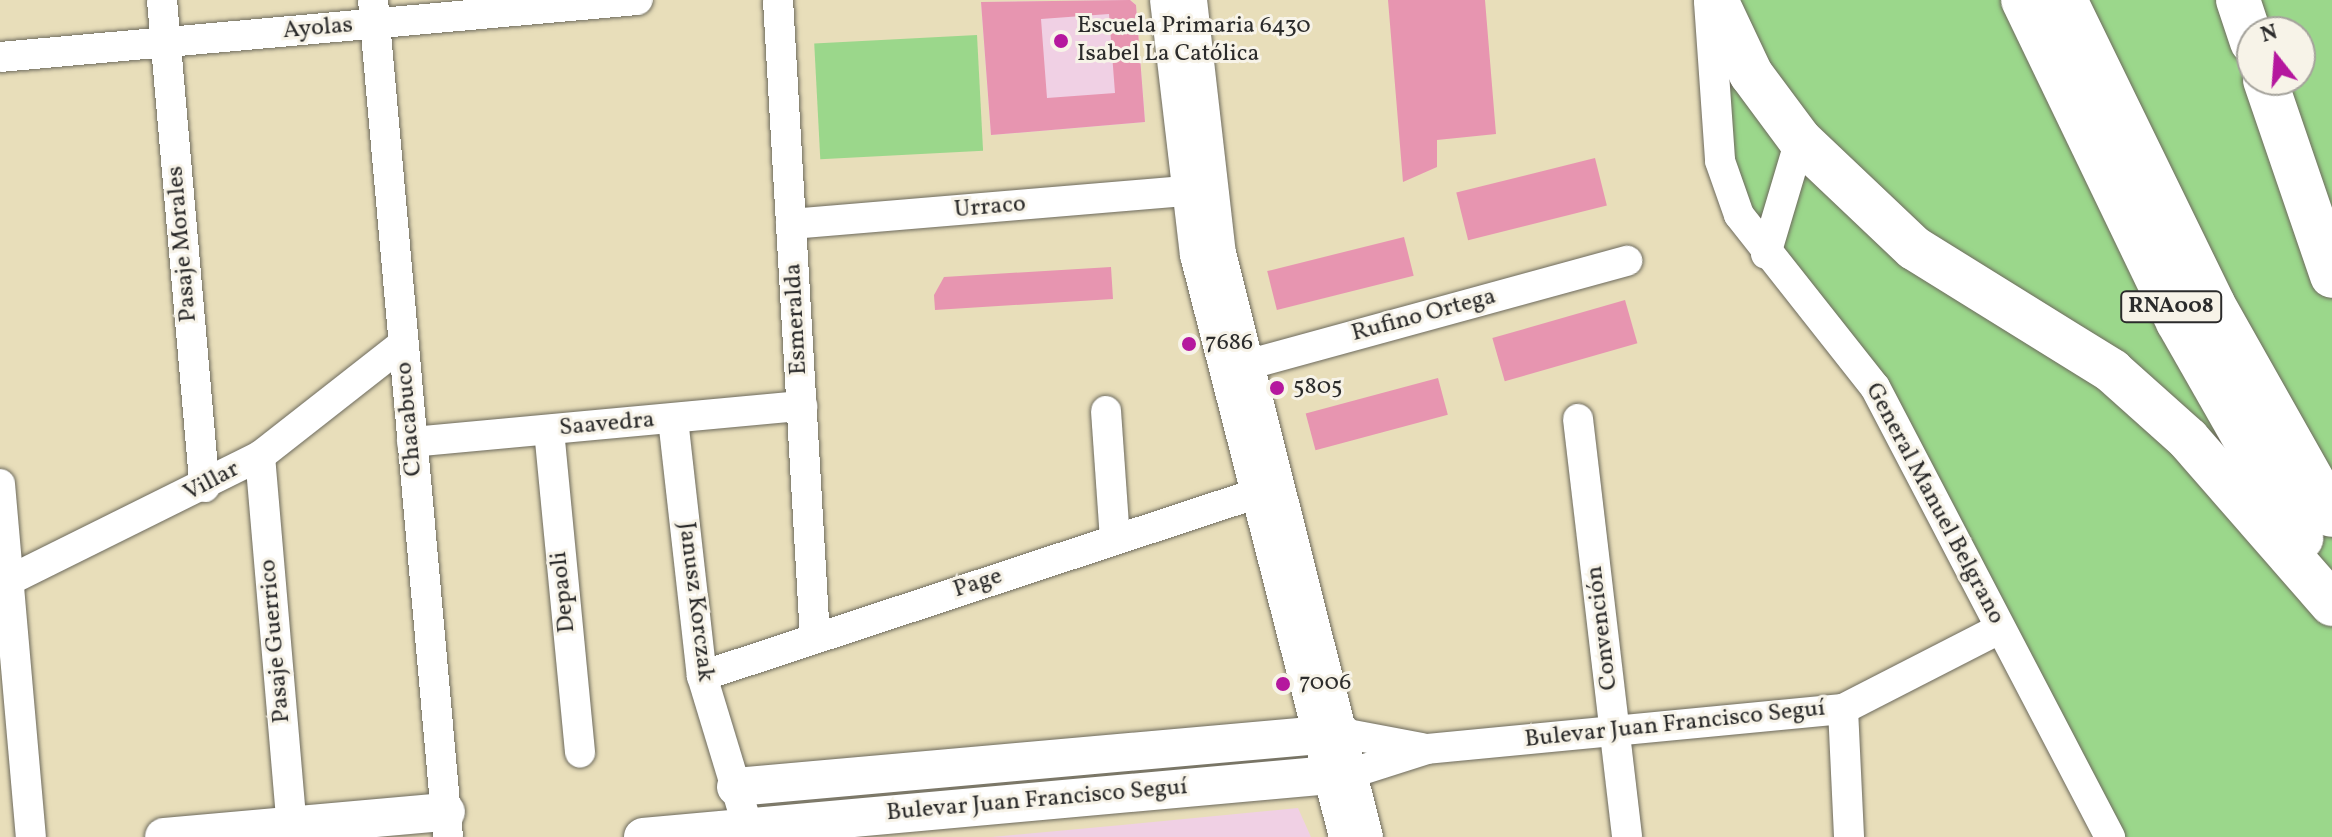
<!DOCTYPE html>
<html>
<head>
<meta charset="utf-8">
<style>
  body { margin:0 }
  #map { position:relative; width:2332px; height:837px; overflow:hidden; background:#e8deba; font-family:Vollkorn,serif }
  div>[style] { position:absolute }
  .built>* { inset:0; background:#f0d0e4 }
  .green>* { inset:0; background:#9bd78b; transform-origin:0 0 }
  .building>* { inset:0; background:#e795b0; transform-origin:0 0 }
  .roads { filter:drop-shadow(0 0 2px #6d6a5d) drop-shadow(0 0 2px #6d6a5d) }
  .minor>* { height:30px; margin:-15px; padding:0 15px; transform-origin:15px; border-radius:15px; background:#fff }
  .major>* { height:38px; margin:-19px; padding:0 19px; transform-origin:19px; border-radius:19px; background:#fff }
  .highway>* { height:44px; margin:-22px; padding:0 22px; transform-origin:22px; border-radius:22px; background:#fff }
  .dots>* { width:22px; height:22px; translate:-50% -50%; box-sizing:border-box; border:4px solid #f7f3e8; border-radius:50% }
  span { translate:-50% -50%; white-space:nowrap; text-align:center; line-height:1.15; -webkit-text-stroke:6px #f7f3e8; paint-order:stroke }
  .shield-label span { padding:2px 6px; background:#f7f3e8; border:2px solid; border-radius:6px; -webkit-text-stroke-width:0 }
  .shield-label { font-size:22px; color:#2b2b2b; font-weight:700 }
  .poi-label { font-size:24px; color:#2b2b2b }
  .left { translate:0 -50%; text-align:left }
  .street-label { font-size:24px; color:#2b2b2b }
  .north { position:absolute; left:2236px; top:16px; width:80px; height:80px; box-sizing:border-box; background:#f7f3e8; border:2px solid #a5a39c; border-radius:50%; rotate:343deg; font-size:22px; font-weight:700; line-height:32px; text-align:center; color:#2b2b2b }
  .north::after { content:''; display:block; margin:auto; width:28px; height:36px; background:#b5179e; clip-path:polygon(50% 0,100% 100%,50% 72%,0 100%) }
</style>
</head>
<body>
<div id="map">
  <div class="built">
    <div style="clip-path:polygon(1130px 0,1136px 5px,1145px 122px,991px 135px,981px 2px)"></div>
    <div style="clip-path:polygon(1298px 808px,1311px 837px,992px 837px,1122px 825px)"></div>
  </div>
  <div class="green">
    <div style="clip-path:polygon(evenodd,1709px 0,2332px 0,2332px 837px,2110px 837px,1875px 387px,1739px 215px,1709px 0,2252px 32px,2300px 32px,2300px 80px,2252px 80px,2252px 32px)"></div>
    <div style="left:977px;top:35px;width:116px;height:163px;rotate:87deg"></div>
  </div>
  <div class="building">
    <div style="clip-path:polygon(evenodd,1130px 0,1136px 5px,1145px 122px,991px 135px,981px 2px,1130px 0,1109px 14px,1115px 93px,1047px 98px,1041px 19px,1109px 14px)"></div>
    <div style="clip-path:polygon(1388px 0,1485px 0,1496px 134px,1437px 140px,1437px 167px,1403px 182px)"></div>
    <div style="left:1595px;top:158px;width:49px;height:143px;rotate:76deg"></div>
    <div style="left:1404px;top:237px;width:40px;height:141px;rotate:76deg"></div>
    <div style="clip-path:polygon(1111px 267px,1113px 299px,935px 310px,934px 295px,944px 277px)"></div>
    <div style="left:1625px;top:300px;width:45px;height:138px;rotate:74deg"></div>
    <div style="left:1438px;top:378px;width:38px;height:137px;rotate:75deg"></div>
  </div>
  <div class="roads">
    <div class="minor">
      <div style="left:162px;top:0;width:489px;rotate:85deg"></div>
      <div style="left:373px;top:0;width:840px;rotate:84.88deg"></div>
      <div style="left:778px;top:0;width:638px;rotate:86.68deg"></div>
      <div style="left:1165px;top:0;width:257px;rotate:83.3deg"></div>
      <div style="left:1195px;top:255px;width:601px;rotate:75.64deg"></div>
      <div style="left:1192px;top:0;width:255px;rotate:83.5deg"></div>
      <div style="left:1221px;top:253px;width:602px;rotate:75.87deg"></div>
      <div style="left:1709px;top:2px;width:159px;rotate:86deg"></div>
      <div style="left:1720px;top:161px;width:57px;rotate:70.6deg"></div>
      <div style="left:1739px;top:215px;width:219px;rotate:51.7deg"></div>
      <div style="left:1875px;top:387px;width:508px;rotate:62.43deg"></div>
      <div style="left:0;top:57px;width:640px;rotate:-5.11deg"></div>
      <div style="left:791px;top:224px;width:398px;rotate:-4.8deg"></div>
      <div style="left:1766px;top:254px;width:119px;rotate:-73.4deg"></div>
      <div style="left:1228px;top:370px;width:414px;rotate:-15.3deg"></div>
      <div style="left:1106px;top:411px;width:128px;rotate:86deg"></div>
      <div style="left:673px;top:419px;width:259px;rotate:83.6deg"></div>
      <div style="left:702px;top:676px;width:158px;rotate:73.1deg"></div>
      <div style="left:1578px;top:419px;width:421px;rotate:83.3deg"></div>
      <div style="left:549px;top:430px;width:324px;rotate:84.5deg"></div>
      <div style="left:412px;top:442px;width:392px;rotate:-5.3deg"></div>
      <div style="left:260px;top:456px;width:371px;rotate:85.1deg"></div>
      <div style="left:0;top:484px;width:354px;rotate:85deg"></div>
      <div style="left:0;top:585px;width:290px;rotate:-26.4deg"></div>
      <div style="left:260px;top:456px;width:182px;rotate:-38.1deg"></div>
      <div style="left:702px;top:676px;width:582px;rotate:-18.22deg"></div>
      <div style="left:1843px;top:709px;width:128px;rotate:87.3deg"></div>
      <div style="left:1342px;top:733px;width:81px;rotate:10.6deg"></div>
      <div style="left:1352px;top:773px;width:79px;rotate:-17.7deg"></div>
      <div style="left:1427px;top:749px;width:418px;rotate:-5.5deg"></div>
      <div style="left:1843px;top:709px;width:175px;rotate:-27.1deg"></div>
    </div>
    <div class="major">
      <div style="left:736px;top:787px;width:608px;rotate:-5.09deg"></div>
      <div style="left:164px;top:837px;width:283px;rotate:-5.1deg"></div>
      <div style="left:643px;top:837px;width:712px;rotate:-5.16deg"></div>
    </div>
    <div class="highway">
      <div style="left:1716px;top:0;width:82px;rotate:64.7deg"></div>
      <div style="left:1751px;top:74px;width:82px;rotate:53.4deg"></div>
      <div style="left:1800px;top:140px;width:157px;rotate:43.5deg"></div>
      <div style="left:1914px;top:248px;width:233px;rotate:31.8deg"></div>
      <div style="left:2112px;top:371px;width:102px;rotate:41.8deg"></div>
      <div style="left:2188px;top:439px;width:219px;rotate:48.9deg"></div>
      <div style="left:2023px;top:0;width:357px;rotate:64.3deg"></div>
      <div style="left:2178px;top:322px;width:249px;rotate:60.3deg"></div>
      <div style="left:2065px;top:0;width:338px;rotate:64deg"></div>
      <div style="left:2213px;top:304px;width:242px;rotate:60.6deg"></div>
      <div style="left:2238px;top:0;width:44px;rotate:71.6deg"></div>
      <div style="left:2265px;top:80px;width:207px;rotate:71.1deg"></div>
    </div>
  </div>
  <div class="dots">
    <div style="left:1061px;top:41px;background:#b5179e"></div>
    <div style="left:1189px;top:344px;background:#b5179e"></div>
    <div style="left:1277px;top:388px;background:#b5179e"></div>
    <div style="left:1283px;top:684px;background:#b5179e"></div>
  </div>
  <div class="shield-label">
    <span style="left:2171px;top:307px">RNA008</span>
  </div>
  <div class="poi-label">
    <span class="left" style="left:1077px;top:41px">Escuela Primaria 6430<br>Isabel La Católica</span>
    <span class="left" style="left:1205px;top:344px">7686</span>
    <span class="left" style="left:1293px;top:388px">5805</span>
    <span class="left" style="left:1299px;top:684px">7006</span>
  </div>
  <div class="street-label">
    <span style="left:318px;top:29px;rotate:-5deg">Ayolas</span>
    <span style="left:990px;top:208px;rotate:-5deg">Urraco</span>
    <span style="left:183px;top:244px;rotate:-95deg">Pasaje Morales</span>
    <span style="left:1424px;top:316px;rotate:-15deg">Rufino Ortega</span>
    <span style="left:797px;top:319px;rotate:-93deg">Esmeralda</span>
    <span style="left:410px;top:419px;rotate:-95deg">Chacabuco</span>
    <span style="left:607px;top:425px;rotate:-5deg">Saavedra</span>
    <span style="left:212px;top:482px;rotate:-28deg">Villar</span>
    <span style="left:1934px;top:504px;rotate:62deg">General Manuel Belgrano</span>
    <span style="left:978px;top:584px;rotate:-18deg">Page</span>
    <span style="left:564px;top:592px;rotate:-96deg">Depaoli</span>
    <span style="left:695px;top:602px;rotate:83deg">Janusz Korczak</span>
    <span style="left:1603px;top:628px;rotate:-97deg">Convención</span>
    <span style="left:276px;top:641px;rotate:-95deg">Pasaje Guerrico</span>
    <span style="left:1675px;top:725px;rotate:-6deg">Bulevar Juan Francisco Seguí</span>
    <span style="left:1037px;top:801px;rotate:-5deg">Bulevar Juan Francisco Seguí</span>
  </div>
  <div class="north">N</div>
</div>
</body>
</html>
